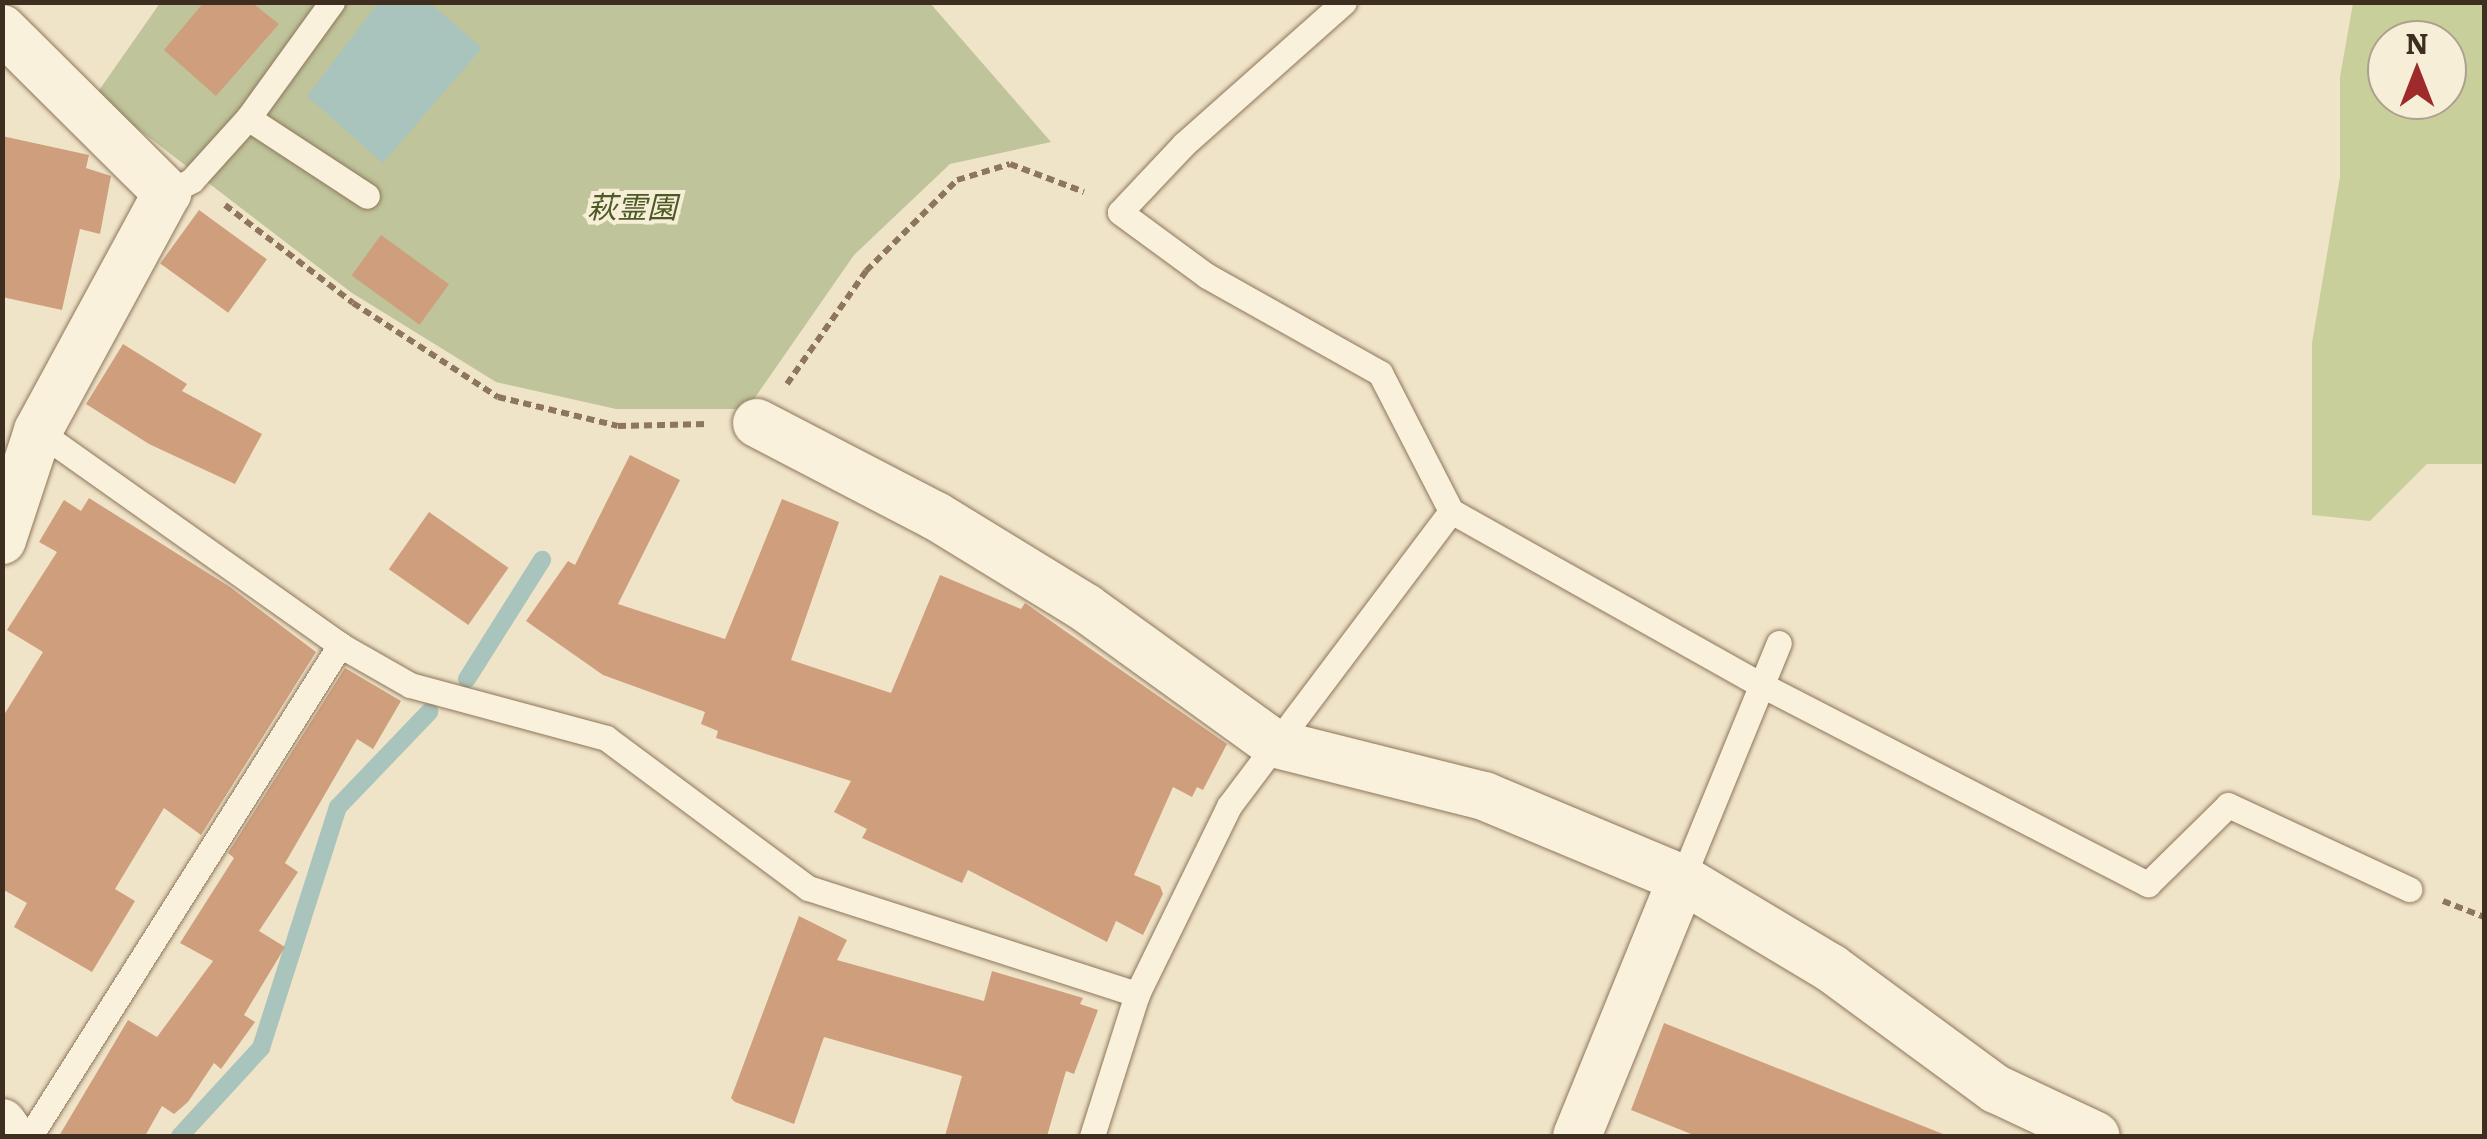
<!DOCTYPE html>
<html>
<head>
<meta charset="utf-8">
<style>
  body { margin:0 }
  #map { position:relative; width:2487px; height:1139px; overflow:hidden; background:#f0e4c8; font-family:Literata,"Noto Sans JP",serif }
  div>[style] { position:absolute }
  .green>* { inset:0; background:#c9cf9b }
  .cemetery>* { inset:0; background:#bfc49a }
  .water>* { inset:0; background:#a9c4bc }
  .stream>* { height:18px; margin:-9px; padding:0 9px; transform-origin:9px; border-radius:9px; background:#a9c4bc }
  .building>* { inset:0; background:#cf9f7d; transform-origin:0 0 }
  .path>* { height:6px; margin-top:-3px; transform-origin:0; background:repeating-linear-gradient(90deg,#8d765c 0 8px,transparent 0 13px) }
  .roads { filter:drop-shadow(0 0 2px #8d765c) drop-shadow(0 0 2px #8d765c) }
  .service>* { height:25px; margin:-12.5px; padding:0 12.5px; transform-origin:12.5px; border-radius:12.5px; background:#faf1dc }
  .minor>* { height:48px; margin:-24px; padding:0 24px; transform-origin:24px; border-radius:24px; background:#faf1dc }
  span { translate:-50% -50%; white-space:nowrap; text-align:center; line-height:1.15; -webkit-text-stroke:8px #f7eed8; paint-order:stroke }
  .park-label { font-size:30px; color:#4d5a26; font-style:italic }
  .frame { position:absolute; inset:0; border:5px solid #3d2e20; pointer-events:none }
  .north { position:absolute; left:2367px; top:20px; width:100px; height:100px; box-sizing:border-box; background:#f7eed8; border:2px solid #ada18e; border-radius:50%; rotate:0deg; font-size:28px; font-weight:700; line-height:40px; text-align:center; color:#3d2e20 }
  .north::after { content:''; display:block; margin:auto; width:35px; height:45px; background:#9e2a2b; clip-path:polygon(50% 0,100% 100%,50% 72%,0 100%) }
</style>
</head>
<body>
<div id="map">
  <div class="green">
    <div style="clip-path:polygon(evenodd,2353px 3px,2484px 3px,2484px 464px,2427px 464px,2370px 521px,2312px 515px,2312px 343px,2340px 177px,2340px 77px,2353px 3px,2387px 40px,2447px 40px,2447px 100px,2387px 100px,2387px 40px)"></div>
  </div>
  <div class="cemetery">
    <div style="clip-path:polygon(160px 3px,930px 3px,1051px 142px,950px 164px,854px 255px,747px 409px,616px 409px,496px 382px,352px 293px,95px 96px)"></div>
  </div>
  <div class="water">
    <div style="clip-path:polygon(430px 3px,482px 48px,383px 163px,307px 96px,377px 4px)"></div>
  </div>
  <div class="stream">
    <div style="left:467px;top:679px;width:141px;rotate:-57.8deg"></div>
    <div style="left:180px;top:1136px;width:120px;rotate:-47.4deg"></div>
    <div style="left:261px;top:1048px;width:253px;rotate:-72.3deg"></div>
    <div style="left:338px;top:807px;width:132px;rotate:-46.2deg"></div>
  </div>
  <div class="building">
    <div style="clip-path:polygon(204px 2px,251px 2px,279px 24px,216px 96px,164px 50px)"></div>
    <div style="clip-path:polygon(2px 136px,89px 155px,86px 168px,111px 176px,100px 234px,80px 229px,62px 310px,2px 297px)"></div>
    <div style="left:199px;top:210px;width:84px;height:66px;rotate:36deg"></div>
    <div style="left:381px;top:235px;width:84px;height:50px;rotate:36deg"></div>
    <div style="clip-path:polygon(123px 344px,187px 384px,182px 391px,262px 434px,235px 484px,149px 444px,86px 404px)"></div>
    <div style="clip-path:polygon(630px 455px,680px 480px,618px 604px,725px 639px,782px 499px,839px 522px,791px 660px,891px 693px,940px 575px,1021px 609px,1025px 603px,1227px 744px,1203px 790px,1197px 787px,1192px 797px,1173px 787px,1134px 875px,1160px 886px,1163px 894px,1143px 935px,1116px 921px,1107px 942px,968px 870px,962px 883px,862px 838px,867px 829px,834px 812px,851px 781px,716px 738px,718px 731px,701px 724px,705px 712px,603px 675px,526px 621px,568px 561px,575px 565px)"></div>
    <div style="clip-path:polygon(89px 498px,230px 587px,316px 652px,201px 835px,164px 808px,115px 889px,135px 901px,92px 972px,14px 927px,27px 903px,2px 889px,2px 718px,43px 652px,7px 630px,57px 552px,39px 542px,64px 500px,81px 511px)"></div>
    <div style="left:429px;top:512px;width:97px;height:70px;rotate:35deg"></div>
    <div style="clip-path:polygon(345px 668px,401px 701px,373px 749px,357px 739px,285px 863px,298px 872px,259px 931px,285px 947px,244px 1015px,255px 1022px,221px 1069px,214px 1063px,188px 1102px,174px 1114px,162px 1106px,145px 1136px,59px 1136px,128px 1020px,157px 1037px,213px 961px,180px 943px,234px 858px,228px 853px)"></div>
    <div style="clip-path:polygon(799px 916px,847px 940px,837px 960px,984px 1001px,992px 971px,1083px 998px,1080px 1004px,1098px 1010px,1074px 1074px,1066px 1071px,1047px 1136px,945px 1136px,962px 1076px,824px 1037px,794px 1124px,735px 1102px,731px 1098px)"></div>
    <div style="clip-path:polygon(1664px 1023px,1943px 1134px,1942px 1136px,1696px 1136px,1631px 1110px)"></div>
  </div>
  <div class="path">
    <div style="left:225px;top:205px;width:161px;rotate:37.4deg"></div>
    <div style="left:353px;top:303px;width:173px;rotate:33deg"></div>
    <div style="left:498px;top:397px;width:123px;rotate:13.6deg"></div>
    <div style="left:618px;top:426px;width:90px;rotate:-1.3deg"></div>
    <div style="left:787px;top:384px;width:138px;rotate:-55deg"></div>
    <div style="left:866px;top:271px;width:129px;rotate:-45deg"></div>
    <div style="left:957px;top:180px;width:55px;rotate:-16.8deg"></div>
    <div style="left:1010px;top:164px;width:79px;rotate:20.7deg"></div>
    <div style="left:2443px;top:901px;width:44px;rotate:21.3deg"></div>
  </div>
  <div class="roads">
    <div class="service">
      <div style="left:248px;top:118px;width:142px;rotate:33.2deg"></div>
      <div style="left:167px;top:193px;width:28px;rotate:-27deg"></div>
      <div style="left:192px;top:180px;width:84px;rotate:-47.9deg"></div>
      <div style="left:248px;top:118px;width:143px;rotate:-54.1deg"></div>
      <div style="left:38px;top:431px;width:370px;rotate:35.3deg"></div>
      <div style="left:340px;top:645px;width:81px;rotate:29.7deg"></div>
      <div style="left:410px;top:685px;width:203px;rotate:15.1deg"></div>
      <div style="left:606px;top:738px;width:252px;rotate:36.6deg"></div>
      <div style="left:808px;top:888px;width:346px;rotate:17.9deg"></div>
      <div style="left:1137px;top:994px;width:209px;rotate:-63.9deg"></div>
      <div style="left:1229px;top:806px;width:369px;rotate:-53deg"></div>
      <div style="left:1451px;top:511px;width:155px;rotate:-117.2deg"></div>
      <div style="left:1380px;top:373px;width:198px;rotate:-150.7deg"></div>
      <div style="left:1207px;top:276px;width:108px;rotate:-143.7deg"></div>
      <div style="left:1120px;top:212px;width:93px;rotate:-46.7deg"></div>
      <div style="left:1184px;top:144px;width:214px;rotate:-41.6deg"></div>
      <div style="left:1451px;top:511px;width:352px;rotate:29.3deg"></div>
      <div style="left:1758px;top:683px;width:439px;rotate:27.3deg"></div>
      <div style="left:2148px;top:884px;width:112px;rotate:-44.6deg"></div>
      <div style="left:2228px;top:805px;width:200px;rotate:24.9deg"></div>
      <div style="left:1682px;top:879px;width:255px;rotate:-67.7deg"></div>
      <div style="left:30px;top:1136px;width:581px;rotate:-57.73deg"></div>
      <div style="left:1092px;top:1136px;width:149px;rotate:-72.4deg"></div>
    </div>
    <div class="minor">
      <div style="left:2px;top:29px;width:233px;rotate:44.8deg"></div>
      <div style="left:167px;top:193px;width:271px;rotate:118.5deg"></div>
      <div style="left:38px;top:431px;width:115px;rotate:108.3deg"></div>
      <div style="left:757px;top:423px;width:202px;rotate:27.5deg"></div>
      <div style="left:936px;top:516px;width:176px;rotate:31.5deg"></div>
      <div style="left:1086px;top:608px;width:231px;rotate:35.8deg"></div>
      <div style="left:1273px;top:743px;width:218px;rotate:14.1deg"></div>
      <div style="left:1484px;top:796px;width:215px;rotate:22.7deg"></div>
      <div style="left:1682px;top:879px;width:174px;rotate:30.9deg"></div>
      <div style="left:1831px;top:968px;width:205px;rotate:36.3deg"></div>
      <div style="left:1996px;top:1089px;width:110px;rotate:25.2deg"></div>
      <div style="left:2px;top:1123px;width:16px;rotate:55deg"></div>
      <div style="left:1577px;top:1136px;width:278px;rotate:-67.8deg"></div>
    </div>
  </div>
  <div class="park-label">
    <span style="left:632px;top:205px">萩霊園</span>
  </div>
  <div class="frame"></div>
  <div class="north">N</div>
</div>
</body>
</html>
